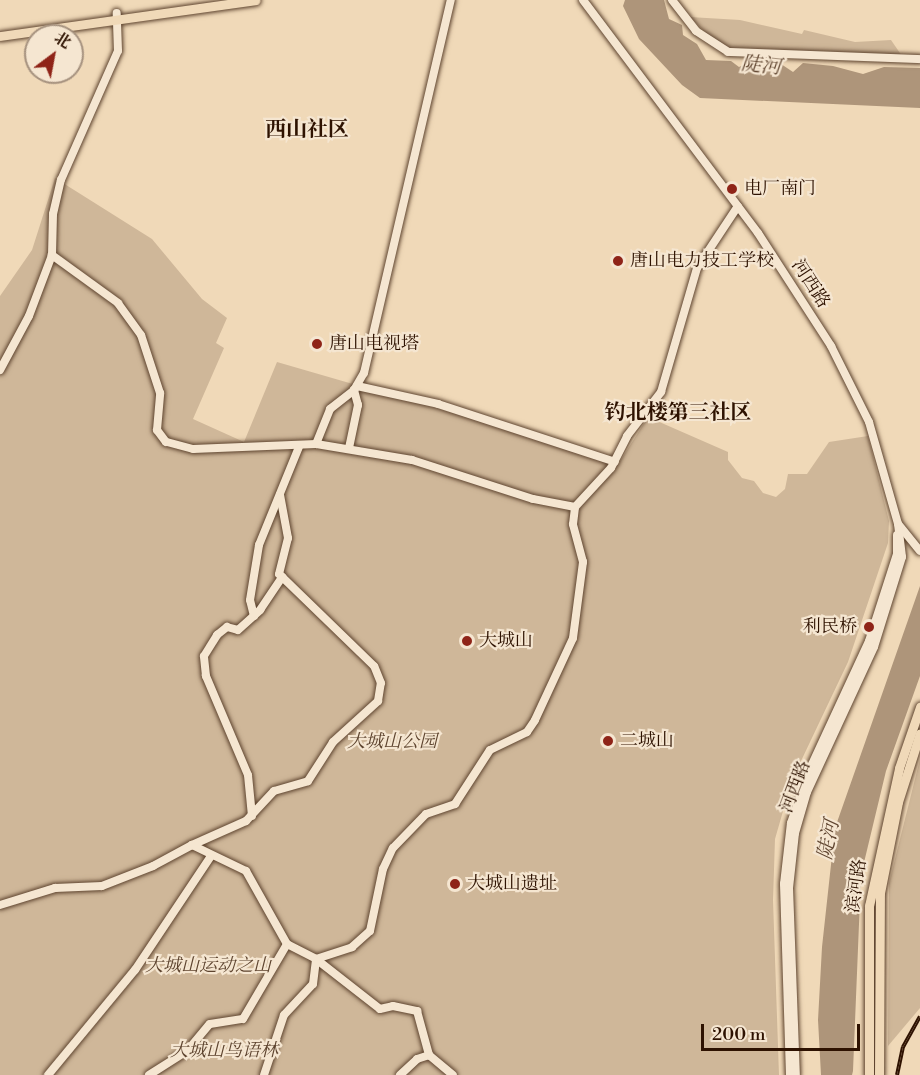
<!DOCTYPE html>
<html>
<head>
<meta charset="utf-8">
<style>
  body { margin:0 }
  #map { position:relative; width:920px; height:1075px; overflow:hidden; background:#f0d9b8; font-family:"Libre Bodoni","Noto Serif SC",serif }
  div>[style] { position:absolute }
  .green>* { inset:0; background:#cfb799 }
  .water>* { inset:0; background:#ae957a }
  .roads { filter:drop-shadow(0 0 2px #5e442f) drop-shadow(0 0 2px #5e442f) }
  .minor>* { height:8px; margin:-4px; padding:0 4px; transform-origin:4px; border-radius:4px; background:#f5e6d1 }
  .major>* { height:9px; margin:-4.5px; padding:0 4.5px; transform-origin:4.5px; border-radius:4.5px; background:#f0d9b8 }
  .rail>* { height:4px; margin-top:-2px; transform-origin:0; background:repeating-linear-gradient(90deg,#f5e6d1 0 4.5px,#2e1201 0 9px); box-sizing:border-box; border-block:2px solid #2e1201 }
  .dots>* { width:16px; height:16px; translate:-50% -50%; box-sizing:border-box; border:3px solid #f5e6d1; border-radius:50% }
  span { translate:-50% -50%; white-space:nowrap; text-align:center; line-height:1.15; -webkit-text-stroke:4.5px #f5e6d1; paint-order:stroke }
  .poi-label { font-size:18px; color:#2e1201 }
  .left { translate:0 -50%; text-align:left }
  .right { translate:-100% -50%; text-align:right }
  .street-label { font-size:18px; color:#2e1201 }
  .park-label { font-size:18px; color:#5e442f; font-style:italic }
  .water-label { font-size:20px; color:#614631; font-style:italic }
  .quarter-label { font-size:21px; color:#2e1201; font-weight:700 }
  .north { position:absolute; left:24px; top:24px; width:60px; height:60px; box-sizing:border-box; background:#f5e6d1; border:2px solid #a5917e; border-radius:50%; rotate:32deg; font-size:16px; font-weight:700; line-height:24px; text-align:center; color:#2e1201 }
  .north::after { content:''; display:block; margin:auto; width:21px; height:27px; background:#8f2418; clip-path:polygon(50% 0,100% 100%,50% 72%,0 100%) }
  .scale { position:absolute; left:701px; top:1024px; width:159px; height:27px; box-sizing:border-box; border:3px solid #2e1201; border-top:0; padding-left:8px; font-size:18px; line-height:21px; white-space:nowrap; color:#2e1201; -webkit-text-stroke:4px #f5e6d1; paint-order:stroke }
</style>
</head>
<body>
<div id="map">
  <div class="green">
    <div style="clip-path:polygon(690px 17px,740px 20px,802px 34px,804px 30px,855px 42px,891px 40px,902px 56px,735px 49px,719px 46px)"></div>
    <div style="clip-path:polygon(55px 178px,152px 239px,202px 299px,227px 318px,216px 343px,224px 348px,193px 419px,244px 442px,277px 362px,501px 427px,617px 466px,648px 417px,728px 452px,728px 460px,742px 478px,754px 481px,763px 493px,776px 497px,785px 489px,788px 474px,807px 474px,829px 442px,868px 436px,889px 521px,888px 543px,848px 662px,792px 780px,775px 839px,773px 900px,779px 1075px,0 1075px,0 296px,32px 250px)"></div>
    <div style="clip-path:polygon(920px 759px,920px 1008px,888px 1046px,889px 883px)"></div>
  </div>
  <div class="water">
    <div style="clip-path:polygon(625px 0,664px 0,669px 19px,682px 25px,683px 35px,697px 44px,706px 60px,731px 61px,739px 67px,750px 62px,765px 68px,781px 64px,793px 72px,803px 63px,833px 66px,863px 74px,884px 67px,920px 68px,920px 108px,700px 98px,682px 85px,639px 39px,623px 6px)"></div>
    <div style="clip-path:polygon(920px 586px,920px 676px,886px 771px,861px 875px,853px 1071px,852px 1075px,821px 1075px,818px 1020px,822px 947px,835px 828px)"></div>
  </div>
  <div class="roads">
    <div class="minor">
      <div style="left:583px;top:0;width:291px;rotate:53.1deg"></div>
      <div style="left:758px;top:233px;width:135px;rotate:57.1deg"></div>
      <div style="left:831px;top:346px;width:85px;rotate:63.4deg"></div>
      <div style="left:869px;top:422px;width:106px;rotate:74.1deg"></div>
      <div style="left:898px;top:524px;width:33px;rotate:83deg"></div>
      <div style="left:902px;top:557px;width:94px;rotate:107.3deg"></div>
      <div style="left:874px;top:647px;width:160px;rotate:114.8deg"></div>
      <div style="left:807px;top:792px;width:43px;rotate:106.3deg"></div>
      <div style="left:795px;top:833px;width:55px;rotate:96.2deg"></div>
      <div style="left:789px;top:888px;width:187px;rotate:87.9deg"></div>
      <div style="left:672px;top:0;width:39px;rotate:52deg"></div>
      <div style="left:696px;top:31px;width:38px;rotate:33deg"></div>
      <div style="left:728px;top:52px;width:192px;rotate:2.1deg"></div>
      <div style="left:0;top:370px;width:61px;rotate:-61.8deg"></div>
      <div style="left:29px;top:316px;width:65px;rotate:-69.3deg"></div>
      <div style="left:52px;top:255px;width:41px;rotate:-88.6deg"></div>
      <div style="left:53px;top:214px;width:35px;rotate:-77deg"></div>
      <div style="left:61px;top:180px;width:141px;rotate:-66.2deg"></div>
      <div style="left:118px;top:51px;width:38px;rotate:-92deg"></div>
      <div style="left:357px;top:386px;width:83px;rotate:12.5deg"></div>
      <div style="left:438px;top:404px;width:186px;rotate:18.1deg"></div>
      <div style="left:316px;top:444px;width:38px;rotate:-68deg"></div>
      <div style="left:330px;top:409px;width:31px;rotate:-38deg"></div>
      <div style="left:354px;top:390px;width:20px;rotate:-60deg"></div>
      <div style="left:364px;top:373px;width:383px;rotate:-76.9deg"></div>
      <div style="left:349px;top:448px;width:44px;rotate:-78.2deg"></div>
      <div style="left:358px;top:405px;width:16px;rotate:-105deg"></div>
      <div style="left:575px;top:507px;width:53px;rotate:-47.3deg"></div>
      <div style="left:611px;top:468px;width:36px;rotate:-63deg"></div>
      <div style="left:627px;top:436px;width:56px;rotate:-52.3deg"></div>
      <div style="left:661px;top:392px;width:129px;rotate:-73.8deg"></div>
      <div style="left:697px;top:268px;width:74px;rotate:-56.5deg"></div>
      <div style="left:899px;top:525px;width:33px;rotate:51deg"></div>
      <div style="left:254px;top:616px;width:16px;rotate:-104deg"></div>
      <div style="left:250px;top:600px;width:56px;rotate:-80.7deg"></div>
      <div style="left:259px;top:545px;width:106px;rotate:-67.8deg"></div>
      <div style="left:252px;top:816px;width:41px;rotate:-95.6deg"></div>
      <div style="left:248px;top:775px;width:108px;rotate:-113deg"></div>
      <div style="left:206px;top:676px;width:20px;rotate:-96deg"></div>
      <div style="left:204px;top:656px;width:25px;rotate:-58deg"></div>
      <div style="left:217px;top:635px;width:13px;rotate:-39deg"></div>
      <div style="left:227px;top:627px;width:11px;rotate:15deg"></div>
      <div style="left:238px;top:630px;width:30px;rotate:-42deg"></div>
      <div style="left:260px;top:610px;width:40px;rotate:-56deg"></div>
      <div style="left:192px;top:845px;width:59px;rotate:-24deg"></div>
      <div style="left:246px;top:821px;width:41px;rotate:-47deg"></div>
      <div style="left:274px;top:791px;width:35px;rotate:-16deg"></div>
      <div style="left:308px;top:781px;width:46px;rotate:-57.3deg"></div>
      <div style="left:333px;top:742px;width:61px;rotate:-42.3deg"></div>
      <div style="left:378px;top:701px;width:18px;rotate:-81deg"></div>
      <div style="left:381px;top:683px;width:18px;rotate:-112deg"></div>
      <div style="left:374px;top:666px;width:132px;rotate:-135.9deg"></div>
      <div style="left:279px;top:574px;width:37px;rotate:-76deg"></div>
      <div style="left:288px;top:538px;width:44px;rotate:-100.5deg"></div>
      <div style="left:0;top:905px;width:58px;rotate:-17.2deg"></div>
      <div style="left:55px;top:888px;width:47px;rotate:-2.4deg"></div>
      <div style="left:102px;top:886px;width:55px;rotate:-21.4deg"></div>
      <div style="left:153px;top:866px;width:44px;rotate:-28.3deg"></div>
      <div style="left:192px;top:845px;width:60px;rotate:25.7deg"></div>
      <div style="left:246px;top:871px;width:84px;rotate:60.7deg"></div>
      <div style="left:287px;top:944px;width:33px;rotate:27deg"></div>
      <div style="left:316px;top:959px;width:38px;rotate:-18deg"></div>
      <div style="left:352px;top:947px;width:24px;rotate:-42deg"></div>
      <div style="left:370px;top:931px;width:63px;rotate:-78.2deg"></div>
      <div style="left:383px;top:869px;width:23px;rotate:-65deg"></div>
      <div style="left:393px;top:848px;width:47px;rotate:-45.9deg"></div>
      <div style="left:426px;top:814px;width:31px;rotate:-19deg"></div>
      <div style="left:455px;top:804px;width:64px;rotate:-57.1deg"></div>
      <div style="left:490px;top:750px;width:41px;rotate:-25.9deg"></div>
      <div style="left:527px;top:732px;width:14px;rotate:-56deg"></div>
      <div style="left:535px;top:720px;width:90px;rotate:-65.1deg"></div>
      <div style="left:573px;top:638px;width:77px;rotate:-82.5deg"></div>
      <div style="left:583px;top:562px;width:39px;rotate:-105deg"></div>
      <div style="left:573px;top:524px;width:17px;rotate:-83deg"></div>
      <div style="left:575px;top:507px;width:43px;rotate:-169.2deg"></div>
      <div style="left:533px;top:499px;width:127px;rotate:-162.1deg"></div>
      <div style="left:412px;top:460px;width:97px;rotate:-170.5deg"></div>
      <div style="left:316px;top:444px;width:123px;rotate:177.7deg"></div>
      <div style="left:193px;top:449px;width:28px;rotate:-165deg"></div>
      <div style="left:166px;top:442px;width:15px;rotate:-127deg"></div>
      <div style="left:157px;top:430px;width:37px;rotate:-85deg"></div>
      <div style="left:160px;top:393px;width:61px;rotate:-108.1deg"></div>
      <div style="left:141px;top:335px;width:39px;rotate:-126deg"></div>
      <div style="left:118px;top:303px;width:82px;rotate:-144deg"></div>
      <div style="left:316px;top:959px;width:81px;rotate:38deg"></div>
      <div style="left:380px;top:1009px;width:13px;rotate:-13deg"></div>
      <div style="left:393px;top:1006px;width:25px;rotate:12deg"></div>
      <div style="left:417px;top:1011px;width:46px;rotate:74.7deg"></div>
      <div style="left:429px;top:1055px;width:31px;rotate:40deg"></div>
      <div style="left:48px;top:1075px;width:136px;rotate:-50.4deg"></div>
      <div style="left:135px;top:970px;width:137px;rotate:-56.3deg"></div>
      <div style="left:149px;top:1075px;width:45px;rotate:-32.3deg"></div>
      <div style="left:187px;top:1051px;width:35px;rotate:-50deg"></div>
      <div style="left:210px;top:1024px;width:33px;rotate:-9deg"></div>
      <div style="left:243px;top:1019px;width:87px;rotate:-59.6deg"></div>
      <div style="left:264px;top:1075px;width:63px;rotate:-71.6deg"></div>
      <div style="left:284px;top:1015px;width:42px;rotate:-46.9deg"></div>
      <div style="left:313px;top:984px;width:25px;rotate:-83deg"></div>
      <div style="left:400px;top:1075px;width:23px;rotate:-43deg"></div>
      <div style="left:417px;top:1059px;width:13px;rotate:-18deg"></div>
      <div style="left:790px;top:1075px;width:191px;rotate:-91.8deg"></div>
      <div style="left:784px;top:884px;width:61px;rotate:-83.5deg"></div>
      <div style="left:791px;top:823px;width:53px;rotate:-71.2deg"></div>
      <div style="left:808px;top:773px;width:145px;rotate:-65.2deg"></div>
      <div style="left:869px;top:641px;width:91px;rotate:-72.2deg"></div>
      <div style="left:897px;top:554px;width:19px;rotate:-90deg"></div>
    </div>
    <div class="major">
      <div style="left:0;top:36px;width:258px;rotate:-8deg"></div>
      <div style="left:869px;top:1075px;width:169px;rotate:-90deg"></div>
      <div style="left:869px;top:906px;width:141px;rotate:-77.7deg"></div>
      <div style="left:899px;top:768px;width:65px;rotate:-71deg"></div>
      <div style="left:879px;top:1075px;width:182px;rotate:-89.7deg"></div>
      <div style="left:880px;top:893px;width:93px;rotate:-78.8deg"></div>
      <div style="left:898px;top:802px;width:72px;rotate:-72.3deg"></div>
    </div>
  </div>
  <div class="rail">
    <div style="left:897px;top:1075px;width:29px;rotate:-78deg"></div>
    <div style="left:903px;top:1047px;width:35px;rotate:-61deg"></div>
  </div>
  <div class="dots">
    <div style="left:732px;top:189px;background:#8f2418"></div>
    <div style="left:618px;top:261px;background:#8f2418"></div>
    <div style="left:317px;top:344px;background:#8f2418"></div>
    <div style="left:869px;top:627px;background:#8f2418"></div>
    <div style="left:467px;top:641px;background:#8f2418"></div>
    <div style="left:608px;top:741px;background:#8f2418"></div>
    <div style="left:455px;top:884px;background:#8f2418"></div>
  </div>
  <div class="poi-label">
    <span class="left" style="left:744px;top:189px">电厂南门</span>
    <span class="left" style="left:630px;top:261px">唐山电力技工学校</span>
    <span class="left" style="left:329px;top:344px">唐山电视塔</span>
    <span class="right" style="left:857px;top:627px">利民桥</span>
    <span class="left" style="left:479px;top:641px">大城山</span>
    <span class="left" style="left:620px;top:741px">二城山</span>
    <span class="left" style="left:467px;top:884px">大城山遗址</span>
  </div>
  <div class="street-label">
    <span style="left:810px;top:284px;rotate:57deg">河西路</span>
    <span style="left:796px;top:787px;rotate:-69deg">河西路</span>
    <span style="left:857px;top:886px;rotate:-82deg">滨河路</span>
  </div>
  <div class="park-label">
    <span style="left:392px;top:742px">大城山公园</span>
    <span style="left:208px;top:966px">大城山运动之山</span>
    <span style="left:224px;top:1051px">大城山鸟语林</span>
  </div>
  <div class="water-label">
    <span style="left:761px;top:66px;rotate:6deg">陡河</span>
    <span style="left:829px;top:840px;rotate:-79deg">陡河</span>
  </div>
  <div class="quarter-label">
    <span style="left:307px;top:130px">西山社区</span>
    <span style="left:678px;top:413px">钓北楼第三社区</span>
  </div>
  <div class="north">北</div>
  <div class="scale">200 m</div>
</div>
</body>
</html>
